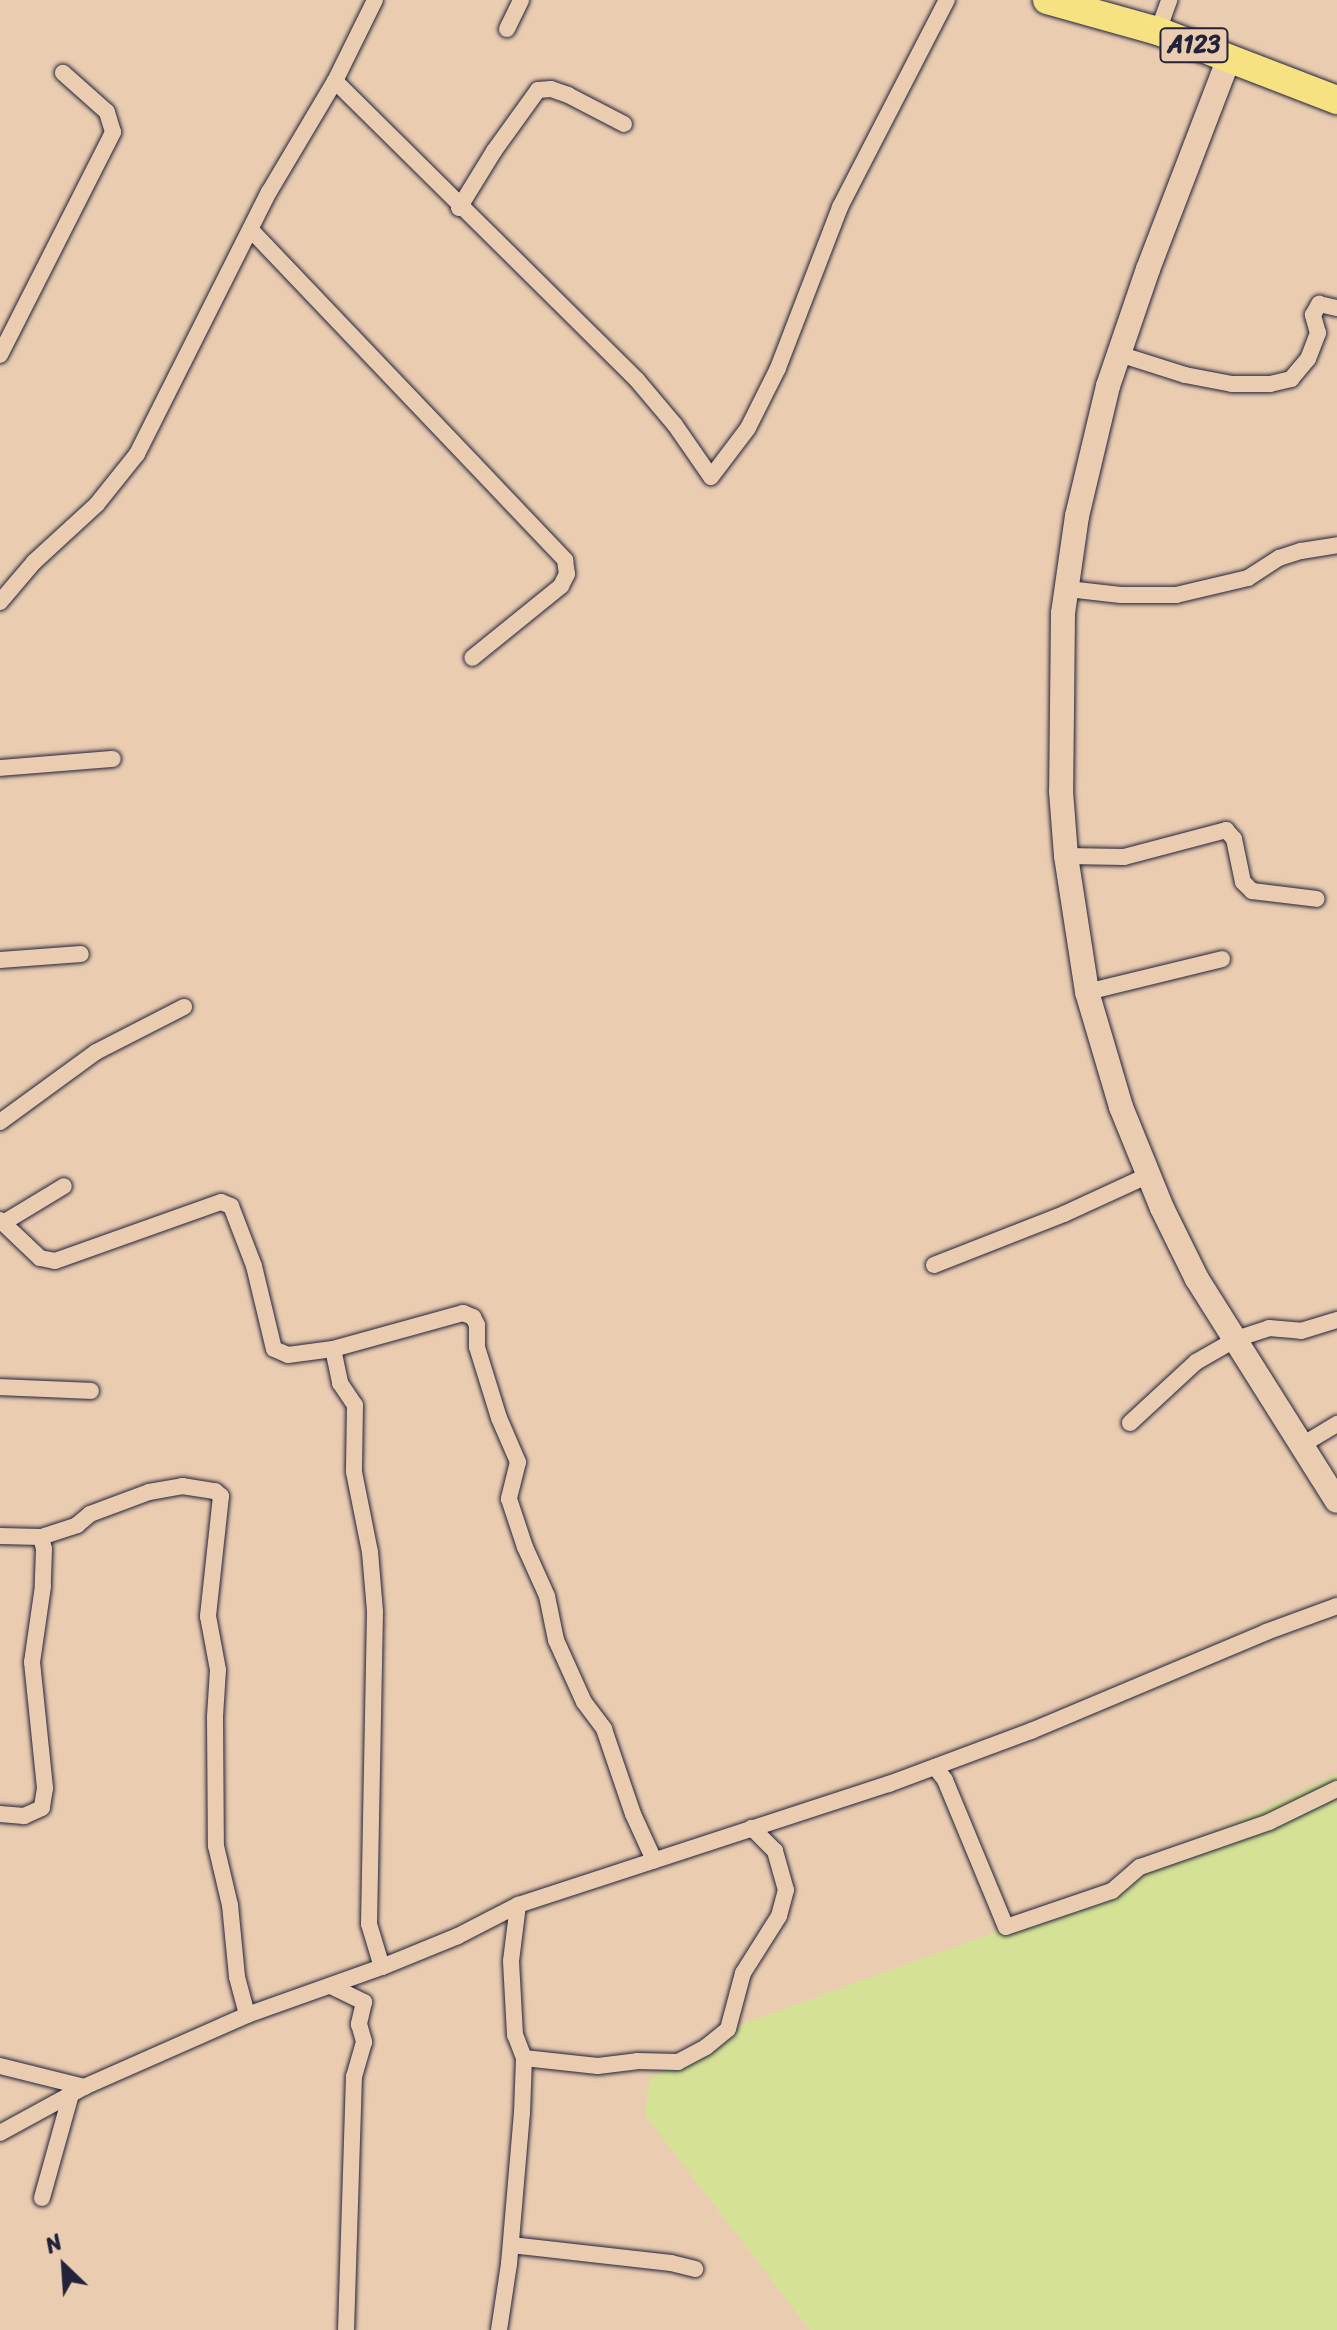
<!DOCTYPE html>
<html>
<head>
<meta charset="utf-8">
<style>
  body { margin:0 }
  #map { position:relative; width:1337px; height:2330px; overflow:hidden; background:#eacdb1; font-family:Sriracha,sans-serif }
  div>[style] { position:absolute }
  .green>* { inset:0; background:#d5e295 }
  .roads { filter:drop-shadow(0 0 2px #22223b) drop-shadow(0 0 2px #22223b) }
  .minor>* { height:16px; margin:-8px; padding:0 8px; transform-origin:8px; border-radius:8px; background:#eacdb1 }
  .secondary>* { height:24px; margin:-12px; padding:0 12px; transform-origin:12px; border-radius:12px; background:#eacdb1 }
  .trunk>* { height:28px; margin:-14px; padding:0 14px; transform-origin:14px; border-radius:14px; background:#f7e281 }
  span { translate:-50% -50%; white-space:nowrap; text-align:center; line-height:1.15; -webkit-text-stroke:6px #eacdb1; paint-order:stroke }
  .shield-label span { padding:2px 6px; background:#eacdb1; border:2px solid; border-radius:6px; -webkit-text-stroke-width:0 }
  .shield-label { font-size:24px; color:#22223b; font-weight:700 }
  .north { position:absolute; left:24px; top:2226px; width:80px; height:80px; -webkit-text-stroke:6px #eacdb1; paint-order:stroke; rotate:335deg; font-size:22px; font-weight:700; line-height:32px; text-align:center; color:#22223b }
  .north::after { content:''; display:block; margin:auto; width:28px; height:36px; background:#22223b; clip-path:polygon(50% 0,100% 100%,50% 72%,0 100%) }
</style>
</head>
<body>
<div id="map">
  <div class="green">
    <div style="clip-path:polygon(1337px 1774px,1337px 2330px,810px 2330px,645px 2115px,650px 2079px,728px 2029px,1120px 1887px,1140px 1867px)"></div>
  </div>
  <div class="roads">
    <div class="minor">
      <div style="left:507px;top:29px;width:32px;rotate:-64deg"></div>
      <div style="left:1158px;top:31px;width:33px;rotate:-70deg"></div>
      <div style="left:335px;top:81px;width:425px;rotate:44.7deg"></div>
      <div style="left:637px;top:380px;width:59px;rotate:49.8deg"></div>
      <div style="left:675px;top:425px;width:63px;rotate:55.3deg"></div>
      <div style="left:711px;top:477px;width:61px;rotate:-52.9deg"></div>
      <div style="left:748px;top:428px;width:67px;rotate:-63.4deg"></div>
      <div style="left:778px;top:368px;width:173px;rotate:-68.9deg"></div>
      <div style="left:840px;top:207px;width:233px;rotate:-62.7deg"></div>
      <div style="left:459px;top:208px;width:67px;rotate:-58.4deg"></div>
      <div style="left:494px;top:151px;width:75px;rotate:-54.2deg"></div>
      <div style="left:538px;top:90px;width:13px;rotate:-4deg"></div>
      <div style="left:551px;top:89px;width:18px;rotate:19deg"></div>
      <div style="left:568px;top:95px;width:63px;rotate:27.4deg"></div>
      <div style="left:251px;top:230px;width:456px;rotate:46.4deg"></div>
      <div style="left:565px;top:560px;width:14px;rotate:82deg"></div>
      <div style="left:567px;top:574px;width:13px;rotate:117deg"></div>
      <div style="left:561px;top:586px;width:114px;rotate:141deg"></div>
      <div style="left:1119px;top:354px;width:69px;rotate:17.7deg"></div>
      <div style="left:1185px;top:375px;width:48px;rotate:10.8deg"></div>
      <div style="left:1232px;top:384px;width:38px"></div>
      <div style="left:1270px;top:384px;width:22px;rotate:-13deg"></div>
      <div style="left:1291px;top:379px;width:26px;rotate:-50deg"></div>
      <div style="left:1308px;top:359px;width:28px;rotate:-69deg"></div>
      <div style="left:1318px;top:333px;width:19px;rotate:-106deg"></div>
      <div style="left:1313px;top:315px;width:13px;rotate:-61deg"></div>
      <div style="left:1319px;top:304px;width:18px;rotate:13deg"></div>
      <div style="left:0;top:355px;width:250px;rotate:-63.1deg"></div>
      <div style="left:113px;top:132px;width:21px;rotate:-107deg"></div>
      <div style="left:107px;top:112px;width:59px;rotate:-138.4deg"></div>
      <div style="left:1068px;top:589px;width:53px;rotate:6.5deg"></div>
      <div style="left:1121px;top:595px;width:55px"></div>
      <div style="left:1176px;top:595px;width:74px;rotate:-13.3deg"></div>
      <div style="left:1248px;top:578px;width:37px;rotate:-33deg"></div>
      <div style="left:1279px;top:558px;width:23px;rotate:-18deg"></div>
      <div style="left:1301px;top:551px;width:36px;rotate:-9deg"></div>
      <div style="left:0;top:602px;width:52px;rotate:-49.6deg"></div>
      <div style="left:34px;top:562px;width:86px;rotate:-42.6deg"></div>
      <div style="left:97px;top:504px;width:64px;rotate:-51.3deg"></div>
      <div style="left:137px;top:454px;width:293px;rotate:-63.3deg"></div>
      <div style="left:269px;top:192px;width:129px;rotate:-59.3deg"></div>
      <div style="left:335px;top:81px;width:90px;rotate:-63.7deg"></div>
      <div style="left:0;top:768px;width:113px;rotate:-4.6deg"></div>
      <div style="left:1066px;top:856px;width:58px;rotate:1deg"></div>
      <div style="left:1124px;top:857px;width:106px;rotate:-14.8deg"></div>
      <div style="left:1226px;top:830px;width:12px;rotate:48deg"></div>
      <div style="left:1234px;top:839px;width:44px;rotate:78.2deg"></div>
      <div style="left:1243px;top:882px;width:13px;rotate:45deg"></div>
      <div style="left:1252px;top:891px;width:65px;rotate:7deg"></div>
      <div style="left:0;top:960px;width:81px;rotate:-4.2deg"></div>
      <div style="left:1087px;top:992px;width:139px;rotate:-13.7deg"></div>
      <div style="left:0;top:1122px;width:119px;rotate:-36.1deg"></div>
      <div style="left:96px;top:1052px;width:99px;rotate:-27.1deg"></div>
      <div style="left:0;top:1220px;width:55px;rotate:43.5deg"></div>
      <div style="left:40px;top:1258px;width:15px;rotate:11deg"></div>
      <div style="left:55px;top:1261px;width:176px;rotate:-19.6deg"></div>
      <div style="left:221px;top:1202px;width:11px;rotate:22deg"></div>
      <div style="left:231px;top:1206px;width:64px;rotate:69deg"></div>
      <div style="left:254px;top:1266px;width:85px;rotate:76.5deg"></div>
      <div style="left:274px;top:1349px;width:15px;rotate:23deg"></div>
      <div style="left:288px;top:1355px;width:45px;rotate:-7.6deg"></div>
      <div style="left:333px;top:1349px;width:135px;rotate:-15.5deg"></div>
      <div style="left:463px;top:1313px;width:11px;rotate:22deg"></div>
      <div style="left:473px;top:1317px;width:9px;rotate:63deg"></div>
      <div style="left:477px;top:1325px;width:22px;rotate:90deg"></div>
      <div style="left:477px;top:1347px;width:74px;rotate:72.8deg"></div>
      <div style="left:499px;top:1418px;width:48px;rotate:66.6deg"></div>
      <div style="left:518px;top:1462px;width:38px;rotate:104deg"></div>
      <div style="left:509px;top:1499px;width:51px;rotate:71.6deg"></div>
      <div style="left:525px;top:1547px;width:54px;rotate:65.8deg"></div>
      <div style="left:547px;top:1596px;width:45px;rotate:78.4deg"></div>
      <div style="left:556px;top:1640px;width:68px;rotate:65.7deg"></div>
      <div style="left:584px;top:1702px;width:34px;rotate:53deg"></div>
      <div style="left:604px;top:1729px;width:90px;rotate:71.2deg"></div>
      <div style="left:633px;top:1814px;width:51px;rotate:65.5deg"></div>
      <div style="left:3px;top:1223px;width:71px;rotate:-31.2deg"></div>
      <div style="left:934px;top:1265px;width:140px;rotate:-21.4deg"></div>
      <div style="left:1064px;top:1214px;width:96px;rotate:-24.7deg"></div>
      <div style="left:333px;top:1349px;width:35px;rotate:78deg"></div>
      <div style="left:340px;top:1383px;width:27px;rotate:56deg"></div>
      <div style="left:355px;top:1405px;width:67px;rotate:90.9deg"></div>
      <div style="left:354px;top:1472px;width:82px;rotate:78.7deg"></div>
      <div style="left:370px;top:1552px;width:60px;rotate:85.2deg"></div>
      <div style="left:375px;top:1612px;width:312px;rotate:91.1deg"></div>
      <div style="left:369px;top:1924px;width:45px;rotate:73.2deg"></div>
      <div style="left:0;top:1387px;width:91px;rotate:2.5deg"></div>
      <div style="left:1130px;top:1423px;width:90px;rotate:-42.7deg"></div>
      <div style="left:1196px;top:1362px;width:46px;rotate:-29.9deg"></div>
      <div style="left:1236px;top:1339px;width:35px;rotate:-18deg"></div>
      <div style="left:1269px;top:1328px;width:32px;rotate:5deg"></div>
      <div style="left:1301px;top:1331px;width:38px;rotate:-17deg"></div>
      <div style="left:1302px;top:1445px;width:41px;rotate:-31deg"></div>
      <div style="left:0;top:1536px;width:41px;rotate:1.4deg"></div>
      <div style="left:41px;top:1537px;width:12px;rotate:76deg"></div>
      <div style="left:44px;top:1549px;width:37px;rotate:92deg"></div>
      <div style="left:43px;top:1586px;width:77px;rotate:98.2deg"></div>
      <div style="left:32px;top:1662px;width:127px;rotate:84.1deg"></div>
      <div style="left:45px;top:1788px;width:20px;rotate:99deg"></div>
      <div style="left:42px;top:1808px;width:20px;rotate:156deg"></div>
      <div style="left:24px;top:1816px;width:24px;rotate:-175deg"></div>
      <div style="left:41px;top:1537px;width:38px;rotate:-18deg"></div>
      <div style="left:77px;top:1525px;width:17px;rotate:-40deg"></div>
      <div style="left:90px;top:1514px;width:63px;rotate:-20.4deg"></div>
      <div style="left:149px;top:1492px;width:34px;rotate:-10deg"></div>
      <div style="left:182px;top:1486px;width:33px;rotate:9deg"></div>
      <div style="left:215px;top:1491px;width:8px;rotate:40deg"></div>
      <div style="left:221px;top:1496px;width:121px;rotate:96.2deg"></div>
      <div style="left:208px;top:1616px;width:55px;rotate:79.5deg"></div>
      <div style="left:218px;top:1670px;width:47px;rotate:93.7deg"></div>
      <div style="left:215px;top:1717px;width:129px;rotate:89.6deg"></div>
      <div style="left:216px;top:1846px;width:61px;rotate:76.7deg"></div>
      <div style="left:230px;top:1905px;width:72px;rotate:84.4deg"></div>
      <div style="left:237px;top:1977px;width:39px;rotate:75deg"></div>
      <div style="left:935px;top:1767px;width:16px;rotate:52deg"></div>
      <div style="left:945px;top:1780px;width:159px;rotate:67.5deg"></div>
      <div style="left:1006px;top:1927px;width:112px;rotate:-18.8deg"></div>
      <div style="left:1112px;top:1891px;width:37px;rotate:-41deg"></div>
      <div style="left:1140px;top:1867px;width:137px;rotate:-19.2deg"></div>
      <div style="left:1269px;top:1822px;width:76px;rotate:-25.9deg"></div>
      <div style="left:331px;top:1986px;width:37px;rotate:26deg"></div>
      <div style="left:364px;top:2002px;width:23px;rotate:103deg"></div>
      <div style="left:359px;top:2024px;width:19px;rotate:74deg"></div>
      <div style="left:364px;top:2042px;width:35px;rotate:106deg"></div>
      <div style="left:354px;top:2076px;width:254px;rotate:91.8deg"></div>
      <div style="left:524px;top:2058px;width:74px;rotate:6.2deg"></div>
      <div style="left:598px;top:2066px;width:39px;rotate:-7deg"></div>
      <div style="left:637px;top:2061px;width:41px;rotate:1.4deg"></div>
      <div style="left:678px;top:2062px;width:32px;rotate:-28deg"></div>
      <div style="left:706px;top:2047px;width:28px;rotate:-39deg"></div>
      <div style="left:728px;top:2029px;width:58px;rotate:-75deg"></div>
      <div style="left:743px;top:1973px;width:67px;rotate:-57.7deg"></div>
      <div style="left:779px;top:1916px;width:27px;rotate:-75deg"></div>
      <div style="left:786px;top:1890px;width:41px;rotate:-105.8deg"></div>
      <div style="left:775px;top:1851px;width:33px;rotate:-135deg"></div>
      <div style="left:0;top:2066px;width:87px;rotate:14deg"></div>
      <div style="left:0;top:2133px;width:96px;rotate:-28.7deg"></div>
      <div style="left:84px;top:2087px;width:178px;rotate:-23.8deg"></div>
      <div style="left:247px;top:2015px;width:143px;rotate:-19.6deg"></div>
      <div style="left:382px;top:1967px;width:82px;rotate:-22.2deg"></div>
      <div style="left:458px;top:1936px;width:68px;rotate:-27.3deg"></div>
      <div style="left:518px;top:1905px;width:390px;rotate:-18.1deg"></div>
      <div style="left:889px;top:1784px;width:152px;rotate:-20.5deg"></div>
      <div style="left:1031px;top:1731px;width:255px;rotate:-22.8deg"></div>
      <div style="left:1266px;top:1632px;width:76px;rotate:-20.1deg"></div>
      <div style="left:42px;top:2198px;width:108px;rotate:-74.4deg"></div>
      <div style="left:511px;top:2245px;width:161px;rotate:6.4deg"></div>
      <div style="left:671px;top:2263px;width:25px;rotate:14deg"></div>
      <div style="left:499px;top:2330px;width:67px;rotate:-81.4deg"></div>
      <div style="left:509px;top:2264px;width:152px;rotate:-85.1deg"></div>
      <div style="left:522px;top:2113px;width:55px;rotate:-87.9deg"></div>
      <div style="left:524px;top:2058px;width:25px;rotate:-111deg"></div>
      <div style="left:515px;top:2035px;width:74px;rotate:-93.1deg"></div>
      <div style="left:511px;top:1961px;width:56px;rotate:-82.9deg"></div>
    </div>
    <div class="secondary">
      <div style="left:1229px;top:58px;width:226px;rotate:111deg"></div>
      <div style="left:1148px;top:269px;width:124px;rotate:108.9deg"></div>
      <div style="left:1108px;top:386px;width:134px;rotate:103.4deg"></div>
      <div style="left:1077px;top:516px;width:98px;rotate:98.2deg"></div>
      <div style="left:1063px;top:613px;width:178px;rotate:90.6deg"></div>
      <div style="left:1061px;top:791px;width:65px;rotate:85.6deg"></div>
      <div style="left:1066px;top:856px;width:138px;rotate:81.2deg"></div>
      <div style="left:1087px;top:992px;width:120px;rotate:73.5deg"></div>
      <div style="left:1121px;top:1107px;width:109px;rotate:67.9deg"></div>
      <div style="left:1162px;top:1208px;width:79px;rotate:63.8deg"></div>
      <div style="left:1197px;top:1279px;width:262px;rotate:57.8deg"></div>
    </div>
    <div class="trunk">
      <div style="left:1047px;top:0;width:115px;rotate:15.6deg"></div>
      <div style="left:1158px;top:31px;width:192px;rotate:21.1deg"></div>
    </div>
  </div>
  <div class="shield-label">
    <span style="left:1194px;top:45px">A123</span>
  </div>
  <div class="north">N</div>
</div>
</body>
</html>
